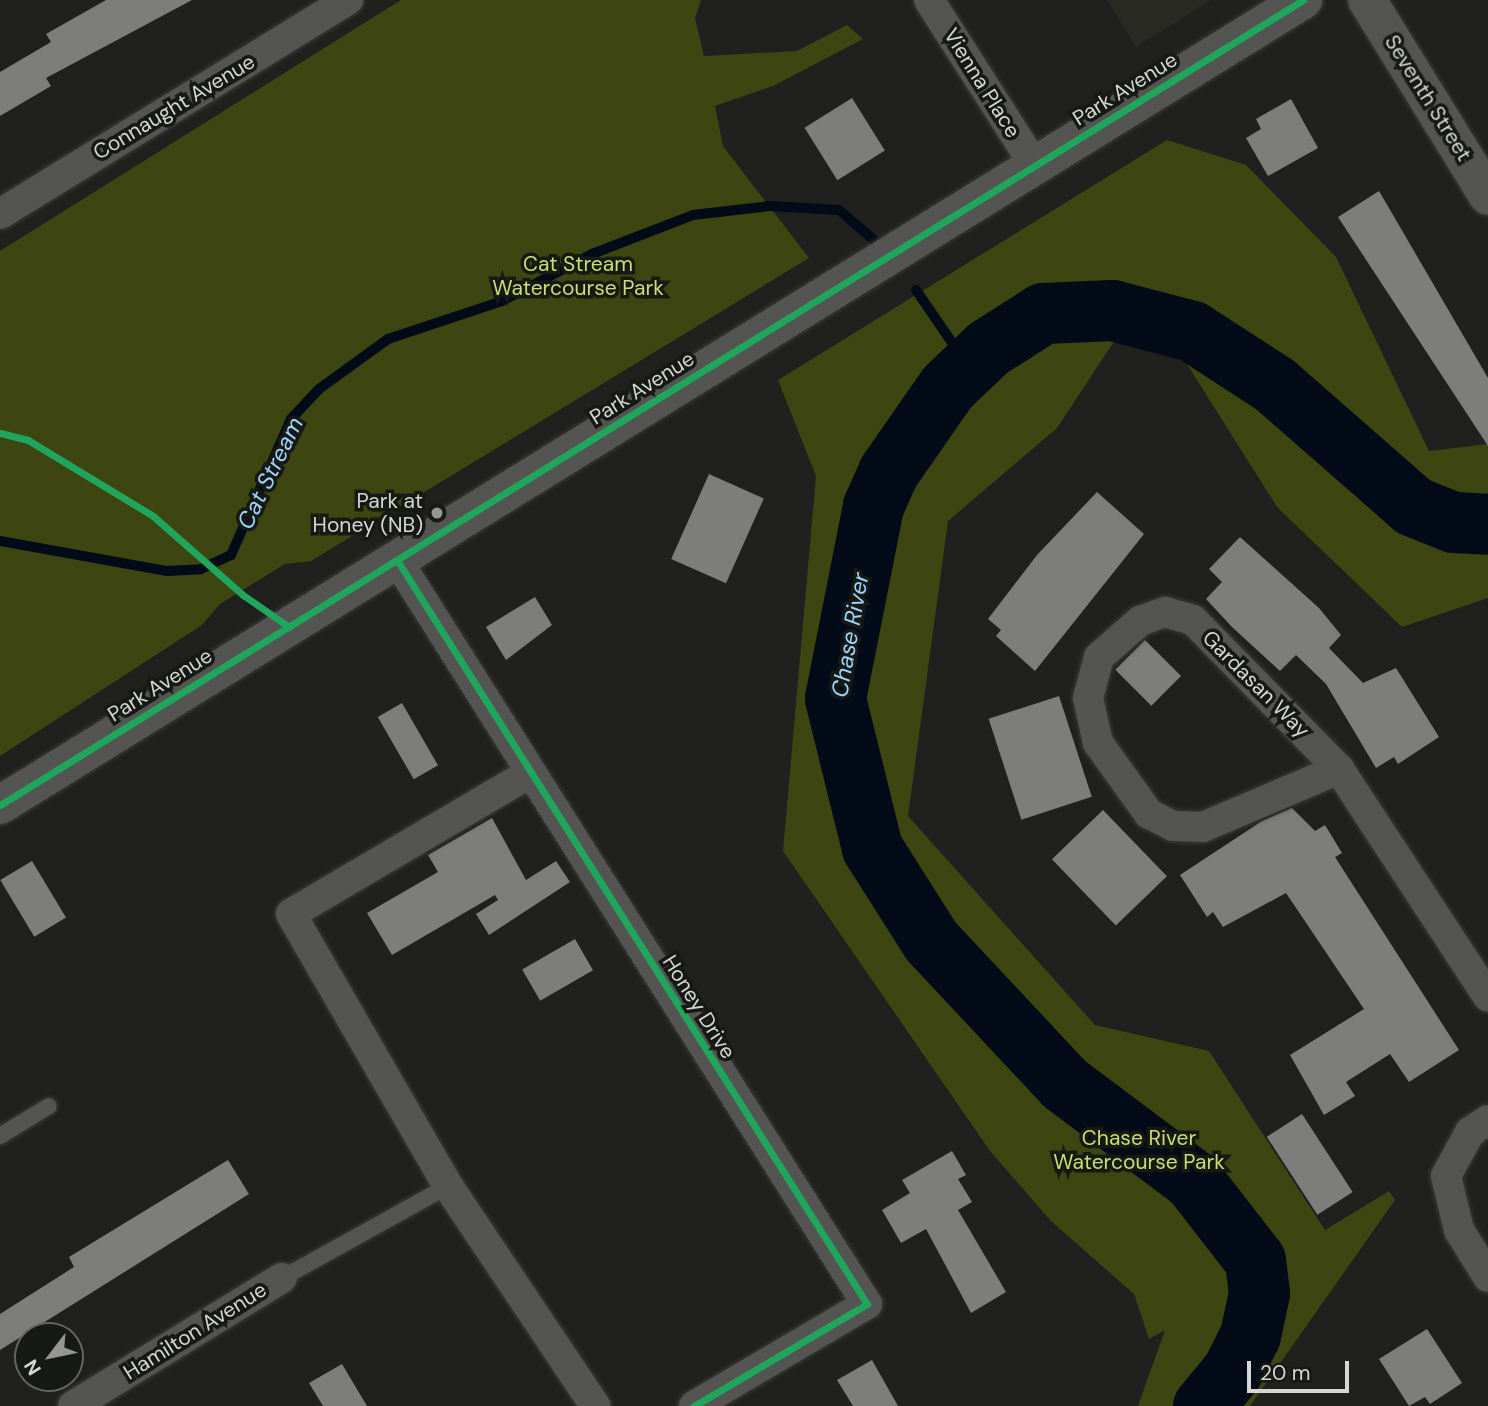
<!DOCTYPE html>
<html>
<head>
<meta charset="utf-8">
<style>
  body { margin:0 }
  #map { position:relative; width:1488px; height:1406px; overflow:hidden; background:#20211e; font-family:"DM Sans",sans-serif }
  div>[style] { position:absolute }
  .built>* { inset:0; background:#292b22 }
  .green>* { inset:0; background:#3d4510 }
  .stream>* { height:10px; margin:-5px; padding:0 5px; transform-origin:5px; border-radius:5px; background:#030b18 }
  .river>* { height:61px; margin:-30.5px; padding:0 30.5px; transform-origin:30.5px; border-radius:30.5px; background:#030b18 }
  .building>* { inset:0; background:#7d7e7b; transform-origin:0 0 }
  .roads { filter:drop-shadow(0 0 2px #3a3b39) drop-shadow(0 0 2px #3a3b39) }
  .lane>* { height:16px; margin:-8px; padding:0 8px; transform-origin:8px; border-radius:8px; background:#545452 }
  .street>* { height:30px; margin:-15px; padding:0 15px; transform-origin:15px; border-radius:15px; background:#545452 }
  .secondary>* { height:38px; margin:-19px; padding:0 19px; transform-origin:19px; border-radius:19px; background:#545452 }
  .cycleway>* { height:7px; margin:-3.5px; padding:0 3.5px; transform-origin:3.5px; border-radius:3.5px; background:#20a55d }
  .dots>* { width:19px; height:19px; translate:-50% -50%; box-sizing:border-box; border:4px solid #171914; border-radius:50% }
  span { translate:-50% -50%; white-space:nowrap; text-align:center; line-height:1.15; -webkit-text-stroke:7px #171914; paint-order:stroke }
  .street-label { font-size:21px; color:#d6d7d3 }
  .park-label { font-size:21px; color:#c9de73 }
  .poi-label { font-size:21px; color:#d6d7d3 }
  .right { translate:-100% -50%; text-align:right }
  .water-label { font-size:23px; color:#9dd4fe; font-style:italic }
  .north { position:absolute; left:14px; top:1322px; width:70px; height:70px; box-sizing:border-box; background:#171914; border:2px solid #636560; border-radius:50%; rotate:238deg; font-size:19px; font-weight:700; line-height:28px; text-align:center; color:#d6d7d3 }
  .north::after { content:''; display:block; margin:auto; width:24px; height:32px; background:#969794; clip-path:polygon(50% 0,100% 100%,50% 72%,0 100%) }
  .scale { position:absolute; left:1247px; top:1361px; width:102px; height:32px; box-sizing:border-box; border:4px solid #d6d7d3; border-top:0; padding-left:9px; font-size:21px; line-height:24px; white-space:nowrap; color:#d6d7d3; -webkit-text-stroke:5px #171914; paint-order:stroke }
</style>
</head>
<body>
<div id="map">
  <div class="built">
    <div style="clip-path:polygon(1107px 0,1211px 0,1136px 47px)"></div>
  </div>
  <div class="green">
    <div style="clip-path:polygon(401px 0,701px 0,695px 18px,704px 56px,797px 51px,847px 25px,863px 39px,773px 86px,715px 106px,723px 146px,809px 258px,311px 561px,285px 564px,220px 604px,202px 625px,0 756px,0 251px)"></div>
    <div style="clip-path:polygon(1167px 140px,1246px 165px,1336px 257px,1429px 451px,1488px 444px,1488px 598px,1402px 627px,1277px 507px,1144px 296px,1057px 428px,948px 521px,908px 816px,1095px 1025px,1209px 1051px,1325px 1230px,1389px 1191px,1395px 1200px,1250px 1406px,1138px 1406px,1165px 1330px,1149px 1339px,1134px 1294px,1051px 1221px,990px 1151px,783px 851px,816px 476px,778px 380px)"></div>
  </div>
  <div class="stream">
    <div style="left:916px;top:290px;width:92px;rotate:55.6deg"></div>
    <div style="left:0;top:541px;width:170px;rotate:10.2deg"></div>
    <div style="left:167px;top:571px;width:34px;rotate:-3deg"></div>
    <div style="left:201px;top:569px;width:33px;rotate:-25deg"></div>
    <div style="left:231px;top:555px;width:149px;rotate:-66.2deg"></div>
    <div style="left:291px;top:419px;width:41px;rotate:-47deg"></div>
    <div style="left:319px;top:389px;width:85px;rotate:-35.9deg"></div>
    <div style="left:388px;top:339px;width:120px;rotate:-18.4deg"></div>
    <div style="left:502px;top:301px;width:102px;rotate:-27.6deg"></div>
    <div style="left:592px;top:254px;width:108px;rotate:-21.1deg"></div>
    <div style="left:693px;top:215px;width:78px;rotate:-6.7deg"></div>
    <div style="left:770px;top:206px;width:69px;rotate:3.3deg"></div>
    <div style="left:839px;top:210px;width:46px;rotate:40.6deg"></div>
  </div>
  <div class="river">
    <div style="left:1203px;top:1406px;width:45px;rotate:-50.4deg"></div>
    <div style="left:1232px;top:1371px;width:40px;rotate:-63.4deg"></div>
    <div style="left:1250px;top:1335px;width:43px;rotate:-77.9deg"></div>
    <div style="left:1259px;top:1293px;width:33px;rotate:-97deg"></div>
    <div style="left:1255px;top:1260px;width:101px;rotate:-127.8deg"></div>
    <div style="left:1193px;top:1180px;width:161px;rotate:-143.1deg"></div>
    <div style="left:1064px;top:1083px;width:195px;rotate:-133.1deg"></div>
    <div style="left:931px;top:941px;width:110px;rotate:-122.4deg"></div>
    <div style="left:872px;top:848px;width:154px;rotate:-103.9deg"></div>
    <div style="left:835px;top:698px;width:196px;rotate:-78.8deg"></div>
    <div style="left:873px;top:506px;width:37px;rotate:-66deg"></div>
    <div style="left:888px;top:472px;width:103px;rotate:-55.2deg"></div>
    <div style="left:947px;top:387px;width:57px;rotate:-43.6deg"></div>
    <div style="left:988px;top:348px;width:65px;rotate:-32.5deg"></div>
    <div style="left:1043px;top:313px;width:69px;rotate:-2.5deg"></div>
    <div style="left:1112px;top:310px;width:83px;rotate:14.7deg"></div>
    <div style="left:1192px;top:331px;width:99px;rotate:33deg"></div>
    <div style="left:1275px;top:385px;width:184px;rotate:41.2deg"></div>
    <div style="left:1413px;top:506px;width:43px;rotate:21.8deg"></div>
    <div style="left:1453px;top:522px;width:35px;rotate:3deg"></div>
  </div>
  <div class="building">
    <div style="clip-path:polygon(106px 0,192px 0,46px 78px,51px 86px,0 116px,0 72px,51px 42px,46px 34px)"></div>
    <div style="left:852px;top:98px;width:62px;height:56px;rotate:58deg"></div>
    <div style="clip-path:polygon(1291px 99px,1318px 148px,1268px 176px,1246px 138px,1261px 129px,1256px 119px)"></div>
    <div style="clip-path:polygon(1379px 191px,1488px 378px,1488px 446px,1338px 217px)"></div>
    <div style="left:709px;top:474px;width:60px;height:93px;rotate:24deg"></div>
    <div style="clip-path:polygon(1097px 492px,1144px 534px,1035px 671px,996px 636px,1001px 630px,988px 619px,1037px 555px)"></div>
    <div style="clip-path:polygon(1240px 537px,1319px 608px,1341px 635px,1329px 648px,1363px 683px,1396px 668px,1439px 737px,1398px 764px,1394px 757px,1376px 768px,1326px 684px,1296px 655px,1280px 671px,1232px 627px,1206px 599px,1222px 582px,1209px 569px)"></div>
    <div style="clip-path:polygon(535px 597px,552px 625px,506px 660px,486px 627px)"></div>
    <div style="left:1145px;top:640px;width:51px;height:42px;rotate:45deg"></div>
    <div style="left:1059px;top:696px;width:106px;height:74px;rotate:72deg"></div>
    <div style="left:402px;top:703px;width:72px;height:28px;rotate:60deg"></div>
    <div style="clip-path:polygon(1292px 808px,1315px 831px,1325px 825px,1342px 853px,1335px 857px,1459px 1050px,1409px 1082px,1390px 1054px,1346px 1082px,1355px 1096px,1324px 1115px,1290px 1055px,1364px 1009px,1286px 893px,1223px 927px,1213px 912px,1207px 917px,1180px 875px,1262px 821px)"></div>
    <div style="left:1103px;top:810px;width:92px;height:71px;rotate:46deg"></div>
    <div style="clip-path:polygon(492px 818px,526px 880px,556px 861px,570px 882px,489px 935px,476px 914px,498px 900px,495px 895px,392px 955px,367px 913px,438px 872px,428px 855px)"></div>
    <div style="left:32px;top:861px;width:66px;height:37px;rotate:59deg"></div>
    <div style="left:575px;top:939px;width:36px;height:61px;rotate:60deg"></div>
    <div style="left:1302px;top:1114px;width:93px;height:42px;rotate:57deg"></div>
    <div style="clip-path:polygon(952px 1151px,966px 1175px,958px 1179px,972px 1202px,958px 1210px,1006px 1292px,971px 1313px,926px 1229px,901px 1243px,882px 1210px,910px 1193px,902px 1180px)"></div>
    <div style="clip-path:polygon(228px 1160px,249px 1194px,0 1350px,0 1314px,74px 1267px,69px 1257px)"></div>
    <div style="clip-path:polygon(1427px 1329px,1462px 1383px,1430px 1404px,1425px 1397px,1409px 1406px,1379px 1359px)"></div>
    <div style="clip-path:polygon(872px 1360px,898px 1406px,853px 1406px,837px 1380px)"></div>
    <div style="clip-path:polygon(342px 1364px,367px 1406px,323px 1406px,309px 1383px)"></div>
  </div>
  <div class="roads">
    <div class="lane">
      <div style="left:0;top:1136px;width:57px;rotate:-31.5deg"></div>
      <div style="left:282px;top:1278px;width:190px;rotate:-29deg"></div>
    </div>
    <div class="street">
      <div style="left:929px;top:0;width:197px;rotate:57.4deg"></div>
      <div style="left:0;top:214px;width:409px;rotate:-31.6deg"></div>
      <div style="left:397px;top:560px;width:880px;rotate:57.72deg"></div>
      <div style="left:867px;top:1304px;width:201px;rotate:149.5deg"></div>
      <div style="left:1339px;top:769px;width:148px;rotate:156.9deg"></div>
      <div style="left:1203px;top:827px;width:30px;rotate:-178deg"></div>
      <div style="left:1173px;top:826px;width:27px;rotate:-153deg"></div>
      <div style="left:1149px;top:814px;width:87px;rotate:-125.7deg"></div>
      <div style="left:1098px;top:743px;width:46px;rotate:-102.5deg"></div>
      <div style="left:1088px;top:698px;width:42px;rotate:-75deg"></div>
      <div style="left:1099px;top:657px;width:55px;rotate:-41.3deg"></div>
      <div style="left:1140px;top:621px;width:27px;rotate:-20deg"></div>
      <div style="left:1165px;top:612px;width:29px;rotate:16deg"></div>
      <div style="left:1193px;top:620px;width:209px;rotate:45.6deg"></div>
      <div style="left:1339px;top:769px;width:272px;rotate:56.8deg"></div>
      <div style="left:530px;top:773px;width:277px;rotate:149.5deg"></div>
      <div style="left:291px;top:914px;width:314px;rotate:60deg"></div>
      <div style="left:448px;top:1186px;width:265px;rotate:56.2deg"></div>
      <div style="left:1488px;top:1120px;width:22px;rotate:146deg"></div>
      <div style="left:1470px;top:1132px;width:50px;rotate:118.6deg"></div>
      <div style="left:1446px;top:1176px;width:56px;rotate:76.5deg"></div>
      <div style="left:1459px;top:1230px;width:55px;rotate:58.3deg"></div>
      <div style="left:73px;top:1406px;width:245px;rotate:-31.5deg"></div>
    </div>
    <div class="secondary">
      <div style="left:1367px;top:0;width:230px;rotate:58.3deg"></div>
      <div style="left:0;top:805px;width:1532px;rotate:-31.71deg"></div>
    </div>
  </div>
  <div class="cycleway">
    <div style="left:0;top:433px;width:29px;rotate:14deg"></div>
    <div style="left:28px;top:440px;width:146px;rotate:31.3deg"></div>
    <div style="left:153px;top:516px;width:120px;rotate:41.3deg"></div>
    <div style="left:243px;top:595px;width:56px;rotate:34.8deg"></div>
    <div style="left:397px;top:560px;width:880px;rotate:57.72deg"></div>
    <div style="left:867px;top:1304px;width:201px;rotate:149.5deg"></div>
    <div style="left:0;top:805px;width:1532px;rotate:-31.71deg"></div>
  </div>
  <div class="dots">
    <div style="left:437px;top:513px;background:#969794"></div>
  </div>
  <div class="street-label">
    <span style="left:982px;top:83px;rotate:58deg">Vienna Place</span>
    <span style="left:1125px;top:89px;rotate:-32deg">Park Avenue</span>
    <span style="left:1428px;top:98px;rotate:58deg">Seventh Street</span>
    <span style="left:174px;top:107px;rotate:-31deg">Connaught Avenue</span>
    <span style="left:642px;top:388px;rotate:-32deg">Park Avenue</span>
    <span style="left:1256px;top:684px;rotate:45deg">Gardasan Way</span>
    <span style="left:160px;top:685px;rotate:-32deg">Park Avenue</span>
    <span style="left:699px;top:1007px;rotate:58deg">Honey Drive</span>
    <span style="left:195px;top:1331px;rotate:-32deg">Hamilton Avenue</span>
  </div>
  <div class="park-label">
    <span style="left:578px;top:276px">Cat Stream<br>Watercourse Park</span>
    <span style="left:1139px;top:1150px">Chase River<br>Watercourse Park</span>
  </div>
  <div class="poi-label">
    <span class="right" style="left:423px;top:513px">Park at<br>Honey (NB)</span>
  </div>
  <div class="water-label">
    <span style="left:270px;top:473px;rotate:-64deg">Cat Stream</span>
    <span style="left:850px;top:635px;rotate:-80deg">Chase River</span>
  </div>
  <div class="north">N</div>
  <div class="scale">20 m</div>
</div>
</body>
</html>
